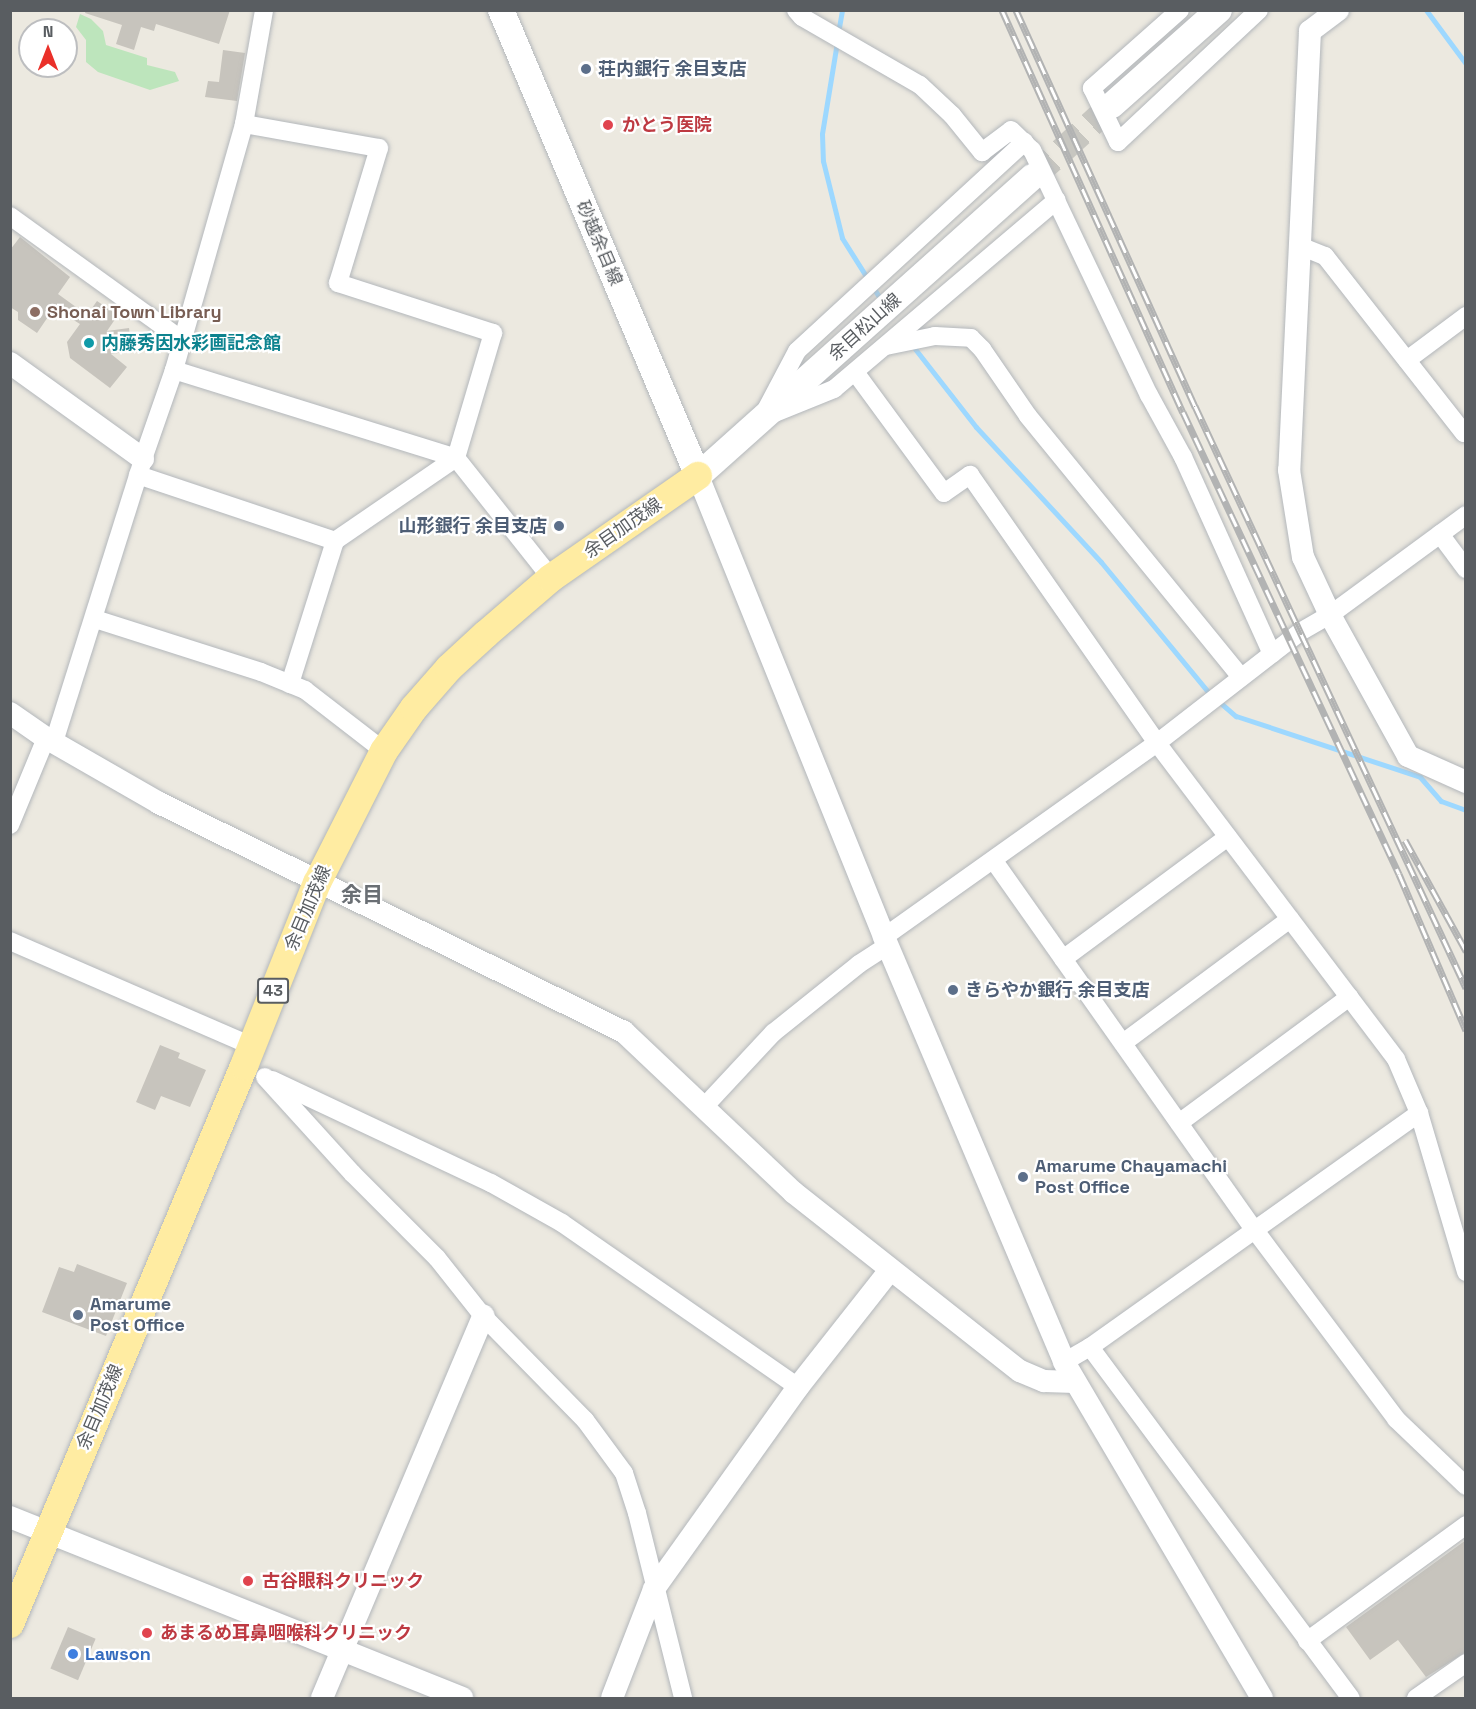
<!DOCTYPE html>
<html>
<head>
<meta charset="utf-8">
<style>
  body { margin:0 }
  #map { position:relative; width:1476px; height:1709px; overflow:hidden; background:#ece9e0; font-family:"Space Grotesk","Noto Sans JP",sans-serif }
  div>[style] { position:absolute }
  .green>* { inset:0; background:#bde5bc }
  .stream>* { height:5px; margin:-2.5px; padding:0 2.5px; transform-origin:2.5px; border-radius:2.5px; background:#9dd8ff }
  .building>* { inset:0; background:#c7c4bd; transform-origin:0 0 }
  .secondary-tunnel>* { height:26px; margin-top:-13px; transform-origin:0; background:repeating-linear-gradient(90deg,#c7c6c0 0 26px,transparent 0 39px) }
  .roads { filter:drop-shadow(0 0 2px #b3b7bb) drop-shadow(0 0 2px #b3b7bb) }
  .minor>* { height:18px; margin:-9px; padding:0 9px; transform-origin:9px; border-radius:9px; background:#fff }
  .tertiary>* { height:22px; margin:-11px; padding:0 11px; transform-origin:11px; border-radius:11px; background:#fff }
  .secondary>* { height:26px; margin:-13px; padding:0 13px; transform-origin:13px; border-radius:13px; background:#fff }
  .primary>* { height:28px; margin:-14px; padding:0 14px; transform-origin:14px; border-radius:14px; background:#ffeca2 }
  .rail>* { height:7px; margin-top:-3.5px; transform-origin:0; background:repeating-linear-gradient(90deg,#fff 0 14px,#b2b3b3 0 28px); box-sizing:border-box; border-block:2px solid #b2b3b3 }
  .dots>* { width:16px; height:16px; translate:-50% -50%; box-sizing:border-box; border:3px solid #fff; border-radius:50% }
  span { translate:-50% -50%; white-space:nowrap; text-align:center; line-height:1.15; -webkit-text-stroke:4.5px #fff; paint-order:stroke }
  .shield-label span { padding:2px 4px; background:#fff; border:2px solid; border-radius:4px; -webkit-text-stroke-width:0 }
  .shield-label { font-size:16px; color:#595d61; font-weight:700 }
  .service-label { font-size:18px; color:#4e5e75; font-weight:700 }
  .left { translate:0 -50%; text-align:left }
  .right { translate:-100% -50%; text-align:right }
  .health-label { font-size:18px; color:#be3a42; font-weight:700 }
  .street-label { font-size:18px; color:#595d61 }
  .education-label { font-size:18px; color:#785e54; font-weight:700 }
  .culture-label { font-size:18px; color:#0d838f; font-weight:700 }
  .shop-label { font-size:18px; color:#366cbe; font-weight:700 }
  .quarter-label { font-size:21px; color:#6a6f74; font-weight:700 }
  .frame { position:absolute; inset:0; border:12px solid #595d61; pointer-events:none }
  .north { position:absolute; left:18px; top:18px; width:60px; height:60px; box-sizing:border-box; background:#fff; border:2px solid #bdbec0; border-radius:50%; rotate:0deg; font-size:16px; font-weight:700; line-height:24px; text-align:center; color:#595d61 }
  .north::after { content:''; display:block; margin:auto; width:21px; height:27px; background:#ea3029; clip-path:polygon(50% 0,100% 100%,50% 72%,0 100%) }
</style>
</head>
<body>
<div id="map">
  <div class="green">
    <div style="clip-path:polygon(80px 14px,91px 19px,103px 31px,106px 45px,147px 58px,147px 65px,175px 72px,179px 81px,150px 90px,98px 72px,86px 62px,86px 40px,76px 27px)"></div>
  </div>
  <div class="stream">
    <div style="left:1426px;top:10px;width:67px;rotate:53.5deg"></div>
    <div style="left:838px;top:33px;width:23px;rotate:-80deg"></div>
    <div style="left:837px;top:42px;width:93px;rotate:99.3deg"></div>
    <div style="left:822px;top:134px;width:27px;rotate:88deg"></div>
    <div style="left:823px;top:161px;width:79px;rotate:76.1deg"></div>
    <div style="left:842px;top:238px;width:77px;rotate:57.8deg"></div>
    <div style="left:912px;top:345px;width:104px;rotate:52deg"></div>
    <div style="left:976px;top:427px;width:184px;rotate:47.2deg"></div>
    <div style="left:1101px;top:562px;width:168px;rotate:50.5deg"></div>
    <div style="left:1208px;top:692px;width:37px;rotate:41deg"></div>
    <div style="left:1236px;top:716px;width:194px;rotate:18.3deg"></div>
    <div style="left:1420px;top:777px;width:32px;rotate:49deg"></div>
    <div style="left:1441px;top:801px;width:27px;rotate:20deg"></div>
  </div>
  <div class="building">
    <div style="clip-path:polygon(86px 10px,230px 10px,219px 44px,156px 24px,154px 31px,141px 27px,134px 50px,116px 44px,122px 25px,85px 13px)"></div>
    <div style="clip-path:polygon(223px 50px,245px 53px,237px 101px,205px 97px,208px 81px,219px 82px)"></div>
    <div style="clip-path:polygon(20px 237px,70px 277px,58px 294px,87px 315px,97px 301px,118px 315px,107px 331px,129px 328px,132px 351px,111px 354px,127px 367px,110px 388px,70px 358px,67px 342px,80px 324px,54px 308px,37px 333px,18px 320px,18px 312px,10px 307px,10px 250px)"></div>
    <div style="clip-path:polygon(160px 1045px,180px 1053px,178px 1058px,206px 1070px,190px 1107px,161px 1096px,155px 1110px,136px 1102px)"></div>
    <div style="clip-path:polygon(77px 1264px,127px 1283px,106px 1336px,42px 1312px,59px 1267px,74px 1272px)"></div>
    <div style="clip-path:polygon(1466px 1540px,1466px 1652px,1426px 1677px,1398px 1640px,1370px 1660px,1346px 1627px)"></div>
    <div style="left:68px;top:1627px;width:30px;height:45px;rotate:23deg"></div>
  </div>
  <div class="secondary-tunnel">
    <div style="left:1033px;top:177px;width:107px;rotate:-42.3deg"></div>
  </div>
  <div class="roads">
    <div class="minor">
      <div style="left:796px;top:10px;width:9px;rotate:49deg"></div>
      <div style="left:802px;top:17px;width:136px;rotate:30deg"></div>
      <div style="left:920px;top:85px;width:44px;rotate:43.2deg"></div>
      <div style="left:952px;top:115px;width:48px;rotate:51deg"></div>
      <div style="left:982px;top:152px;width:36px;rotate:-37deg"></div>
      <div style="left:1011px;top:130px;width:29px;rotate:44deg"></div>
      <div style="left:1032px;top:150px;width:272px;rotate:64.5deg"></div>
      <div style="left:1149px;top:395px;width:71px;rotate:61.3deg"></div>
      <div style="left:1183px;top:457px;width:216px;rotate:65.7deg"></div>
      <div style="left:1180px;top:10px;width:118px;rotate:138.4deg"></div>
      <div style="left:1092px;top:88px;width:60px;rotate:64.3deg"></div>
      <div style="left:1118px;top:142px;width:193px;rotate:-43.1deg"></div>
      <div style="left:244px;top:124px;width:137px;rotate:10.1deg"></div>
      <div style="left:379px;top:148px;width:141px;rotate:106.9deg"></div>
      <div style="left:338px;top:283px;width:163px;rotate:17.9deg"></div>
      <div style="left:493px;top:333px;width:130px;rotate:106.5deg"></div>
      <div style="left:456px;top:458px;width:147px;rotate:145.6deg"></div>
      <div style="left:335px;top:541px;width:150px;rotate:107.5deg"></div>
      <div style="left:10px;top:216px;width:212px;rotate:35.8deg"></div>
      <div style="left:1300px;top:246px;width:27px;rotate:22deg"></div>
      <div style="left:1325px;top:256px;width:225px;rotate:51.9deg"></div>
      <div style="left:1464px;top:433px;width:2px;rotate:-27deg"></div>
      <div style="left:886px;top:346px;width:50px;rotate:-11.5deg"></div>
      <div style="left:935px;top:336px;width:36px;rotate:3deg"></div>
      <div style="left:971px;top:338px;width:16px;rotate:45deg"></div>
      <div style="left:982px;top:349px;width:81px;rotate:55.5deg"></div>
      <div style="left:1028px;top:416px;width:337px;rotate:50.8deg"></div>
      <div style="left:1407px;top:360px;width:74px;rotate:-36.7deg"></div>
      <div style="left:174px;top:370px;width:295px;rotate:17.3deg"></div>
      <div style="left:456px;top:458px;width:153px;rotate:51.6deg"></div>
      <div style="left:855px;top:372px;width:150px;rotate:53.7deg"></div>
      <div style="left:944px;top:493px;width:32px;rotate:-35deg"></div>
      <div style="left:970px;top:475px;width:327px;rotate:55.1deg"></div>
      <div style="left:1157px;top:743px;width:396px;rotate:52.9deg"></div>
      <div style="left:1396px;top:1059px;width:59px;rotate:66.9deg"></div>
      <div style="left:1419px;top:1113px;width:166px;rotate:73.5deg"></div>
      <div style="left:767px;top:408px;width:64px;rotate:-62.2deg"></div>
      <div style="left:797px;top:351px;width:309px;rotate:-42.6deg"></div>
      <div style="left:775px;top:413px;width:64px;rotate:-22.1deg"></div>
      <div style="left:834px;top:389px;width:292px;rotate:-40.3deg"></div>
      <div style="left:138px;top:475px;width:208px;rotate:18.5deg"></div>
      <div style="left:1440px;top:534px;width:44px;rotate:53.4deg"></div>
      <div style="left:95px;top:619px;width:174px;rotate:17.7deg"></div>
      <div style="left:261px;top:672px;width:48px;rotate:22.2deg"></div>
      <div style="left:305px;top:690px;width:100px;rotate:37.7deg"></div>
      <div style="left:54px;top:742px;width:297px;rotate:-72.5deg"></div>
      <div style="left:143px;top:459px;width:94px;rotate:-70.8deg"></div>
      <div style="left:174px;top:370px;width:256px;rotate:-74.1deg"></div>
      <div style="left:244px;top:124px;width:116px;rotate:-80deg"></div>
      <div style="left:10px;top:825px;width:94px;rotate:-67.5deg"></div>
      <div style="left:994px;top:861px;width:451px;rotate:54.8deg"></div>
      <div style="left:1254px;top:1229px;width:237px;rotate:53.2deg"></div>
      <div style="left:1396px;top:1419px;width:97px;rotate:43.7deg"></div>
      <div style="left:884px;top:937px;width:335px;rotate:-35.4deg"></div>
      <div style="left:1157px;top:743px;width:181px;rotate:-37.8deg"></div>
      <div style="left:1300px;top:632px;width:34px;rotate:-30deg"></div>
      <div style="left:1330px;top:615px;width:169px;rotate:-36.3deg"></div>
      <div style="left:10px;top:941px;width:264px;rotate:23.5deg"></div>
      <div style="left:1063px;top:959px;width:205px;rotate:-36.5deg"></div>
      <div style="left:1123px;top:1043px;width:208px;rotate:-36.6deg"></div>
      <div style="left:265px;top:1077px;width:130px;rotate:47.8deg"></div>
      <div style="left:352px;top:1173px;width:120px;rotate:45deg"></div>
      <div style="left:437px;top:1258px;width:74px;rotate:51.6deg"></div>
      <div style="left:483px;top:1316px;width:146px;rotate:45.6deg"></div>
      <div style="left:585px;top:1420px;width:66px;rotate:53.7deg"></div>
      <div style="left:624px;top:1473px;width:42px;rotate:72deg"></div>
      <div style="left:637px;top:1513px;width:191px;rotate:76deg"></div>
      <div style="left:272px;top:1080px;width:242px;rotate:25.2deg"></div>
      <div style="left:491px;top:1183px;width:81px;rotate:29.4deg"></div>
      <div style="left:562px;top:1223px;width:287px;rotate:34.8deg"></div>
      <div style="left:703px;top:1108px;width:103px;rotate:-47deg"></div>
      <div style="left:773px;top:1033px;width:110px;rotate:-38.7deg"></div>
      <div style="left:859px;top:964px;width:35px;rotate:-33deg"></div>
      <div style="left:1179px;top:1123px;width:212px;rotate:-36.5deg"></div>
      <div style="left:1090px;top:1347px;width:437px;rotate:53.4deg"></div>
      <div style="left:1064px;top:1362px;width:30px;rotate:-30deg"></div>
      <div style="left:1090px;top:1347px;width:404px;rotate:-35.4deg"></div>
      <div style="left:1307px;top:1641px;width:197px;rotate:-36.1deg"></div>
      <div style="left:1416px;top:1698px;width:61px;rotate:-35deg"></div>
    </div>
    <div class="tertiary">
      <div style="left:1338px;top:10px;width:35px;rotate:143deg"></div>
      <div style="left:1310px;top:31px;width:440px;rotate:92.7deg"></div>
      <div style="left:1289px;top:470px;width:88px;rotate:80.9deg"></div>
      <div style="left:1303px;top:557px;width:64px;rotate:65deg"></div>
      <div style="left:1330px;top:615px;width:161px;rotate:61deg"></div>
      <div style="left:1408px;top:756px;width:64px;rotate:24.1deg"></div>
      <div style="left:10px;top:363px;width:164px;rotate:35.8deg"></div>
      <div style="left:698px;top:476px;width:497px;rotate:68deg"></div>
      <div style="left:884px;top:937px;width:462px;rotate:67deg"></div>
      <div style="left:1064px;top:1362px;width:390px;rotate:59.5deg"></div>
      <div style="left:10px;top:713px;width:44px;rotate:34.8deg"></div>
      <div style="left:46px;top:738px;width:130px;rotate:29.9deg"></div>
      <div style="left:159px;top:803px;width:518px;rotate:26.22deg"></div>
      <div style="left:624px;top:1032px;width:233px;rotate:43.4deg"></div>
      <div style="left:793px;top:1192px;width:289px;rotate:38.3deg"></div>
      <div style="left:1020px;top:1371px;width:26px;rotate:23deg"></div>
      <div style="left:1044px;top:1381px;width:31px;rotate:2deg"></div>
      <div style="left:10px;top:1517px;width:487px;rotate:21.8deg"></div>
      <div style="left:322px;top:1698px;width:415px;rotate:-67.1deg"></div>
      <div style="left:612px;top:1698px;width:117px;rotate:-68.9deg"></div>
      <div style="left:654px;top:1589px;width:248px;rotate:-54.5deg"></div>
      <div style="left:798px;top:1387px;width:149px;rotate:-51.8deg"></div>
    </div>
    <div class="secondary">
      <div style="left:501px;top:10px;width:506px;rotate:67.08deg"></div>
      <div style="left:698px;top:476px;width:449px;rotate:-41.8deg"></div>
      <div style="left:1112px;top:105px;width:143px;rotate:-41.6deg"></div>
    </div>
    <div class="primary">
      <div style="left:10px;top:1624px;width:605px;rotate:-67.25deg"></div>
      <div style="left:244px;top:1066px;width:197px;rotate:-68.3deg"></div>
      <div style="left:317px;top:883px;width:148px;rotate:-63.1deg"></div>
      <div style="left:384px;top:751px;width:52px;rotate:-55.1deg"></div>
      <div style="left:414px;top:708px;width:53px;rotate:-48.8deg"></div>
      <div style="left:449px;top:668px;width:50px;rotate:-42.6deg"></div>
      <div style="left:486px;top:634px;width:86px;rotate:-40.7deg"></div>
      <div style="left:551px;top:578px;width:179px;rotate:-34.8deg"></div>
    </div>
  </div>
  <div class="rail">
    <div style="left:1002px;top:10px;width:441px;rotate:65.8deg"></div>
    <div style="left:1183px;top:412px;width:510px;rotate:64.94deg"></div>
    <div style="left:1399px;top:874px;width:170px;rotate:66.8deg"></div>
    <div style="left:1016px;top:10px;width:435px;rotate:65.7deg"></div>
    <div style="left:1195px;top:406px;width:642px;rotate:65.03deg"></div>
    <div style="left:1405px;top:840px;width:127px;rotate:61.2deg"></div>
  </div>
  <div class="dots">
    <div style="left:586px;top:69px;background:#5c6f8a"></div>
    <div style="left:608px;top:125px;background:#e0444e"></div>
    <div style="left:35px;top:312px;background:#8d6e63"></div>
    <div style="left:89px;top:343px;background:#0f9aa8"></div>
    <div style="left:559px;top:526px;background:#5c6f8a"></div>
    <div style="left:953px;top:990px;background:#5c6f8a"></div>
    <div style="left:1023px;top:1177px;background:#5c6f8a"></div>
    <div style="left:78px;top:1315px;background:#5c6f8a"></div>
    <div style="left:248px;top:1581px;background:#e0444e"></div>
    <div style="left:147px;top:1633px;background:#e0444e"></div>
    <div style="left:73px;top:1654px;background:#3f7fe0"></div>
  </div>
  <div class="shield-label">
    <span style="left:273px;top:991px">43</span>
  </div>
  <div class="service-label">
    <span class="left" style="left:598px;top:69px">荘内銀行 余目支店</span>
    <span class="right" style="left:547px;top:526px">山形銀行 余目支店</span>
    <span class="left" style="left:965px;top:990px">きらやか銀行 余目支店</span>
    <span class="left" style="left:1035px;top:1177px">Amarume Chayamachi<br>Post Office</span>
    <span class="left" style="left:90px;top:1315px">Amarume<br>Post Office</span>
  </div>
  <div class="health-label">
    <span class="left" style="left:622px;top:125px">かとう医院</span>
    <span class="left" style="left:262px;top:1581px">古谷眼科クリニック</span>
    <span class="left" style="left:160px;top:1633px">あまるめ耳鼻咽喉科クリニック</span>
  </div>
  <div class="street-label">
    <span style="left:599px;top:243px;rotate:67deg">砂越余目線</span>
    <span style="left:865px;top:327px;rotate:-42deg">余目松山線</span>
    <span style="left:623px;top:528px;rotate:-35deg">余目加茂線</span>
    <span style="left:308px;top:908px;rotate:-67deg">余目加茂線</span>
    <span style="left:100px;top:1407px;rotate:-67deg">余目加茂線</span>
  </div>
  <div class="education-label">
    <span class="left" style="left:47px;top:312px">Shonai Town Library</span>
  </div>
  <div class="culture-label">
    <span class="left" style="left:101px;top:343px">内藤秀因水彩画記念館</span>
  </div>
  <div class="shop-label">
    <span class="left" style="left:85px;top:1654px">Lawson</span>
  </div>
  <div class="quarter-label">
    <span style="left:362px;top:895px">余目</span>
  </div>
  <div class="frame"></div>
  <div class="north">N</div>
</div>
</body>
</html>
